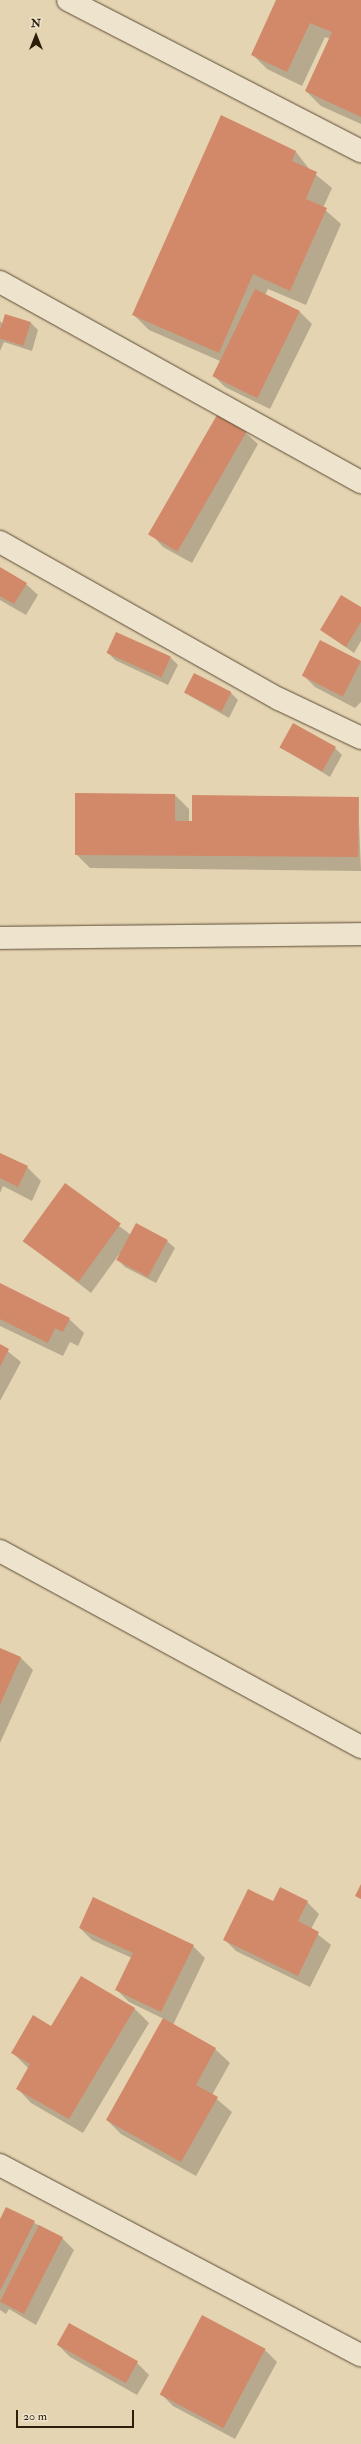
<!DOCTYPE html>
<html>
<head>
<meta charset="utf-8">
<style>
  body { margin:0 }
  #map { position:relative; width:361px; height:2444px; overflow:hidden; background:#e5d4b2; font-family:"IM FELL Double Pica",serif }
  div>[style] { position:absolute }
  .shadow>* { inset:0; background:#0003 }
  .building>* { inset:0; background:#d28969; transform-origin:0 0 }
  .roads { filter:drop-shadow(0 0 1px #5a4c35) drop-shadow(0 0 1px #5a4c35) }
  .minor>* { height:22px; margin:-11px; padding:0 11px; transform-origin:11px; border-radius:11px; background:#eee3cd }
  span { translate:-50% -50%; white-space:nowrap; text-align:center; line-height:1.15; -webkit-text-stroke:3px #eee3cd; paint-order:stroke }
  .north { position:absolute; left:16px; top:16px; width:40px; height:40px; -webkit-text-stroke:3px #eee3cd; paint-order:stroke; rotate:0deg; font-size:11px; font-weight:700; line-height:16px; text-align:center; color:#2c1e0b }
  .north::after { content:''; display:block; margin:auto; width:14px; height:18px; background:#2c1e0b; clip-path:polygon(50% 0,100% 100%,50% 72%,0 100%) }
  .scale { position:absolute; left:16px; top:2410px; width:118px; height:18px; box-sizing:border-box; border:2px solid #2c1e0b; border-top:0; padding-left:5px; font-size:12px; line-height:14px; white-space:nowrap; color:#2c1e0b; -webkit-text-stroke:3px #eee3cd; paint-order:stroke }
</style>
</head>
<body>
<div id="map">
  <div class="shadow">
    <div style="clip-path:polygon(277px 0,361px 0,361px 124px,321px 106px,306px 91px,330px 39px,325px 37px,302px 86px,267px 69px,252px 54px)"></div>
    <div style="clip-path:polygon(221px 116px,296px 152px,310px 170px,332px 188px,323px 208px,341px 224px,306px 305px,268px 289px,265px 295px,300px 312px,312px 324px,270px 409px,225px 387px,213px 375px,220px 361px,149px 330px,134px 315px)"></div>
    <div style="clip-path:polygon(5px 315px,31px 323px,38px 330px,32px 351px,4px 342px,0 351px,0 321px,3px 324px)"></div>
    <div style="clip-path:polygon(246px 433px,258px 444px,192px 563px,163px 547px,152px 535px)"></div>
    <div style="clip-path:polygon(0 569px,26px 584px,38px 595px,26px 615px,0 600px)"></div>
    <div style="clip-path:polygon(361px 608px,361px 641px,354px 653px,321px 630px)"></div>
    <div style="clip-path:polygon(117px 633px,171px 658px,178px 665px,168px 685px,115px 660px,107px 652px)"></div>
    <div style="clip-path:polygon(320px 641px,361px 662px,361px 702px,355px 708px,315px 687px,303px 675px)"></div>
    <div style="clip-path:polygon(185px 693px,231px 693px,238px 700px,229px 718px)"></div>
    <div style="clip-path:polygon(280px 747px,335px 748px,342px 755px,330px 777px)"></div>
    <div style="clip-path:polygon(175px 795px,189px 809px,189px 822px,358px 798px,361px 871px,90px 868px,76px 854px)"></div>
    <div style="clip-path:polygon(0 1154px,27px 1167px,41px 1181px,32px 1201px,3px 1186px,0 1193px)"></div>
    <div style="clip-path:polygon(65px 1185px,131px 1235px,167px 1241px,175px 1248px,156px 1283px,125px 1267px,118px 1260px,120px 1253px,91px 1293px,24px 1241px)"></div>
    <div style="clip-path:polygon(0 1285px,69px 1319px,84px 1333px,78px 1346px,70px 1342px,63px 1356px,0 1326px)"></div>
    <div style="clip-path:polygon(0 1345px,21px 1362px,0 1401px)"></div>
    <div style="clip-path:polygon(0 1649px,21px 1658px,33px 1670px,0 1743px)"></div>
    <div style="clip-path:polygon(273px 1902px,307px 1902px,319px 1914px,311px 1929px,331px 1945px,310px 1987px,236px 1951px,224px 1939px)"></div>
    <div style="clip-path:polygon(80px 1928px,193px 1946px,205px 1958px,173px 2025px,215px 2049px,230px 2063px,212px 2095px,232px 2112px,196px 2176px,121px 2134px,107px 2120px,164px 2019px,129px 2002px,117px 1990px,132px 1958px,92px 1940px)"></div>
    <div style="clip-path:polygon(134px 2008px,149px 2023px,83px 2133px,31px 2103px,17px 2088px,29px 2069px,13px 2053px,51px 2027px)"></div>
    <div style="clip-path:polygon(7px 2208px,62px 2238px,74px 2250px,36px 2325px,9px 2309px,6px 2314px,0 2310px,0 2221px)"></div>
    <div style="clip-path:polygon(203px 2317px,265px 2350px,277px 2362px,235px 2439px,173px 2406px,161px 2394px)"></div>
    <div style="clip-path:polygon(58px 2345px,137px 2363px,149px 2375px,137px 2395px,70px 2357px)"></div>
  </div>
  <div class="building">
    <div style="clip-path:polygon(276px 0,361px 0,361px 117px,305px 91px,332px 32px,310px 23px,287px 72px,251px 55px)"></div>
    <div style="clip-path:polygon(221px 115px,296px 151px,292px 161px,317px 172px,306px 199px,327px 208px,290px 291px,253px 274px,219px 353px,132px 315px)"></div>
    <div style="left:255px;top:289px;width:50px;height:97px;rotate:26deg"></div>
    <div style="left:5px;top:314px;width:27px;height:25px;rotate:17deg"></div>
    <div style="left:217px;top:415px;width:34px;height:138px;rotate:30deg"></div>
    <div style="clip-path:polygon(0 567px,27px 583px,14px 604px,0 596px)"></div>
    <div style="clip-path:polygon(341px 595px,361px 607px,361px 622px,346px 647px,320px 630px)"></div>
    <div style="left:116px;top:632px;width:60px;height:23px;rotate:24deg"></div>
    <div style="left:320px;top:640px;width:46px;height:40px;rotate:27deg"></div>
    <div style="left:194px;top:673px;width:42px;height:22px;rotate:27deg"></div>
    <div style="left:293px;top:723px;width:49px;height:28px;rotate:29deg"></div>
    <div style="clip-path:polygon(75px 793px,175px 794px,175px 821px,192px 821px,192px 795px,359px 797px,358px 857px,75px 855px)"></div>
    <div style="clip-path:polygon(0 1153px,28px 1166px,18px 1187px,0 1178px)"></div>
    <div style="left:65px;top:1183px;width:69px;height:72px;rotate:36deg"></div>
    <div style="left:136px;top:1223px;width:36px;height:42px;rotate:28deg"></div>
    <div style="clip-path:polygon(0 1283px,70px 1318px,63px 1332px,55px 1328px,48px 1343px,0 1319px)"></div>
    <div style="clip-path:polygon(0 1344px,9px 1349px,0 1367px)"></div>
    <div style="clip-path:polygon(0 1648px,21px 1657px,0 1705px)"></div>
    <div style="clip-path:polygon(361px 1884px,361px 1899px,355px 1896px)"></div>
    <div style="clip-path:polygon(280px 1887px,308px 1901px,298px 1921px,319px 1932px,298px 1976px,223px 1940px,248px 1889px,273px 1901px)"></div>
    <div style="clip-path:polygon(93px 1897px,194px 1945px,161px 2012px,115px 1990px,133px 1953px,79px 1928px)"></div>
    <div style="clip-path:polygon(81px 1976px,135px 2008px,69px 2119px,16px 2089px,30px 2064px,11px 2053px,33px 2015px,51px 2026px)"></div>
    <div style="clip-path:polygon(163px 2018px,216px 2048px,196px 2085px,218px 2097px,181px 2162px,106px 2120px)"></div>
    <div style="clip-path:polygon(6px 2207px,35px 2221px,0 2291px,0 2219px)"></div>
    <div style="left:39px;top:2225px;width:27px;height:86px;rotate:27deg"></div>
    <div style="left:202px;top:2315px;width:72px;height:90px;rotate:28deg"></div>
    <div style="left:69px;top:2323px;width:79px;height:25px;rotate:29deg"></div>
  </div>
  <div class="roads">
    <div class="minor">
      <div style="left:68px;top:0;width:330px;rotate:27.3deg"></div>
      <div style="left:0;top:282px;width:413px;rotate:29deg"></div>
      <div style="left:0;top:542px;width:320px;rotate:29.4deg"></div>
      <div style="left:279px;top:699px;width:91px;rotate:25.4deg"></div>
      <div style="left:0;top:938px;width:361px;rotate:-0.6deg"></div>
      <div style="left:0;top:1551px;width:411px;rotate:28.5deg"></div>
      <div style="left:0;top:2165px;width:408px;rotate:27.8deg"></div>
    </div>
  </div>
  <div class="north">N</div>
  <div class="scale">20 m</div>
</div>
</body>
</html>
